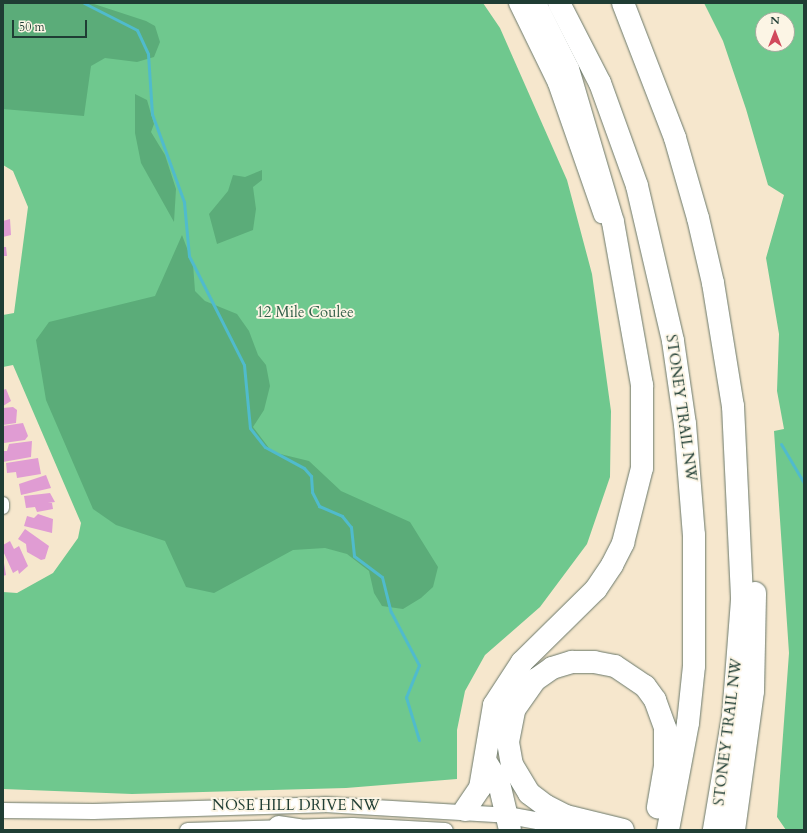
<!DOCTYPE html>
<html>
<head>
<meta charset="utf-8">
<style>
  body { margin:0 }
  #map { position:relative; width:807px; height:833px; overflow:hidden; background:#f6e7cd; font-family:Cardo,serif }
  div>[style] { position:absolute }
  .green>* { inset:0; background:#6fc88e }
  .forest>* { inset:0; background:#5bac79 }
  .stream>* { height:3px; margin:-1.5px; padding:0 1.5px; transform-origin:1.5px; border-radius:1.5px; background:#50bbcc }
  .building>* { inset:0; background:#e09cd3 }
  .roads { filter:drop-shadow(0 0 1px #6a786a) drop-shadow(0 0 1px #6a786a) }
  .minor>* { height:12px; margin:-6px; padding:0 6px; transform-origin:6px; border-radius:6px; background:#fff }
  .tertiary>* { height:15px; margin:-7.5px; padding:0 7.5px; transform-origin:7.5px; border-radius:7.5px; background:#fff }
  .secondary>* { height:17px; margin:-8.5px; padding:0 8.5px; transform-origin:8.5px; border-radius:8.5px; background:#fff }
  .motorway>* { height:22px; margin:-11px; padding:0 11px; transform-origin:11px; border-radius:11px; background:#fff }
  span { translate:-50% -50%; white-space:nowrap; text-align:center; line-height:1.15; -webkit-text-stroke:3.5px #fcf5e5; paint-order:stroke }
  .park-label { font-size:15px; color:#33604a }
  .street-label { font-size:15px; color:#1f3d34 }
  .frame { position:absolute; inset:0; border:4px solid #1f3d34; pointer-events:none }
  .north { position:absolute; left:755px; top:12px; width:40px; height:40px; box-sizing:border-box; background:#fcf5e5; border:1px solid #a4ab9e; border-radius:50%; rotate:0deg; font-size:11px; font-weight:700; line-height:16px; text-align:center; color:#1f3d34 }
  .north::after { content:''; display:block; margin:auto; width:14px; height:18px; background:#d1495b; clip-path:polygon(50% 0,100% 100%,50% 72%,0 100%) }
  .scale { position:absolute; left:12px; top:20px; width:75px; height:18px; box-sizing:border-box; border:2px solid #1f3d34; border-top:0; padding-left:5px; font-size:12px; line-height:14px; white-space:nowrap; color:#1f3d34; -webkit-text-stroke:3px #fcf5e5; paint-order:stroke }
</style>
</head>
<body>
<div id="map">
  <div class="green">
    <div style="clip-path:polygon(3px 3px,483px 3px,500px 28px,567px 180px,592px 274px,611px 411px,610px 477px,587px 544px,540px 607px,485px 655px,465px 691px,457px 730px,457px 779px,346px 788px,132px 794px,3px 789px,3px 592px,17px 593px,53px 573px,78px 538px,81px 523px,13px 365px,3px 367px,3px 315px,14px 313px,28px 207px,13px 171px,3px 165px)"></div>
    <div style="clip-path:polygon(evenodd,704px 3px,804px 3px,804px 830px,786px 830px,777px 817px,789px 653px,774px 431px,784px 429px,777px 391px,779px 334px,766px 258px,784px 195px,768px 185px,746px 109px,723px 41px,704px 3px,763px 20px,787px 20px,787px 44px,763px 44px,763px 20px)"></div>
  </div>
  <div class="forest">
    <div style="clip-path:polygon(3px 3px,91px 3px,146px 21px,155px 26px,160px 42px,154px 57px,137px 62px,105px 58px,91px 66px,84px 116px,3px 109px)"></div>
    <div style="clip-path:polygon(135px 94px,147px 100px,154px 124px,151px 132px,165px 155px,176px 189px,174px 222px,141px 163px,135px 133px)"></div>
    <div style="clip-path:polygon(262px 170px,262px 180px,253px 187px,256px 209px,253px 230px,217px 244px,209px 214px,228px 191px,233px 175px,245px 177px)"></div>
    <div style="clip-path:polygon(182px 235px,193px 264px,195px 291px,205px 301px,237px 314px,249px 331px,258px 355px,266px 365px,270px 386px,264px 410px,253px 427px,272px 452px,309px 461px,341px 491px,410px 522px,438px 567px,433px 587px,421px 598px,403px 609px,382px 606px,374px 593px,369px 571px,347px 554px,325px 548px,293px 550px,214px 593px,186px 587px,165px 541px,116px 525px,93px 509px,46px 400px,36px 340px,49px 322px,155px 296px)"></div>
  </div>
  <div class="stream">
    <div style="left:84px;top:3px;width:59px;rotate:27deg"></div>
    <div style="left:137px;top:30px;width:26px;rotate:65deg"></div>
    <div style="left:148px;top:54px;width:60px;rotate:86.2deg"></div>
    <div style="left:152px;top:114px;width:94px;rotate:70deg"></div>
    <div style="left:184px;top:202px;width:54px;rotate:84.7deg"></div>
    <div style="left:189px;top:256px;width:122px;rotate:63.2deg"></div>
    <div style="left:244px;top:365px;width:63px;rotate:84.6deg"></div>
    <div style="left:250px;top:428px;width:24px;rotate:52deg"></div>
    <div style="left:265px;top:447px;width:44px;rotate:28.3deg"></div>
    <div style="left:304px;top:468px;width:11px;rotate:49deg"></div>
    <div style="left:311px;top:476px;width:16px;rotate:86deg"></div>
    <div style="left:312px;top:492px;width:16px;rotate:63deg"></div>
    <div style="left:319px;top:506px;width:25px;rotate:23deg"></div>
    <div style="left:342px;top:516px;width:14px;rotate:51deg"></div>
    <div style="left:351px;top:527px;width:29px;rotate:84deg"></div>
    <div style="left:354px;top:556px;width:35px;rotate:37deg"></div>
    <div style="left:382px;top:577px;width:36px;rotate:76deg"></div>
    <div style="left:391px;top:612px;width:60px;rotate:62.2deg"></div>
    <div style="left:419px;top:665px;width:35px;rotate:112deg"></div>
    <div style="left:406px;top:697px;width:45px;rotate:73.2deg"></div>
    <div style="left:781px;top:444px;width:45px;rotate:59.5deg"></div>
  </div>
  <div class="building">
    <div style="clip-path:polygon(10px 219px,11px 235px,3px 237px,3px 221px)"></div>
    <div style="clip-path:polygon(3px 247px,6px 247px,7px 256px,3px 256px)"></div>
    <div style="clip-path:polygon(6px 389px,11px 401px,3px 406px,3px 390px)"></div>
    <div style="clip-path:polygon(13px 407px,17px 410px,16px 423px,3px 425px,3px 408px)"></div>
    <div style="clip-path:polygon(23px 423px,28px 436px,25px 440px,4px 443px,3px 426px)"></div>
    <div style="clip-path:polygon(32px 441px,31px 457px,3px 462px,3px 451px,7px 451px,9px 444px)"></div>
    <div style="clip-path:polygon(38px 458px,41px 474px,17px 478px,16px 472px,7px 473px,6px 463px)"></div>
    <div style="clip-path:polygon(46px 475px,51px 488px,21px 495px,19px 484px)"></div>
    <div style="clip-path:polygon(50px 493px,55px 502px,48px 503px,52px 503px,53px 509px,37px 512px,35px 507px,26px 508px,24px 496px)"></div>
    <div style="clip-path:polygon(38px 514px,53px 519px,52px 533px,24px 526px,27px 516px,34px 518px)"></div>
    <div style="clip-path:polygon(25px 529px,49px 546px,45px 559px,41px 560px,27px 552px,26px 544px,18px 539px)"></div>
    <div style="clip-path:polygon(10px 541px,14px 549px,19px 546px,28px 566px,19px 574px,18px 570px,13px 573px,3px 551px,3px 545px)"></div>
    <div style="clip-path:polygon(4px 563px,6px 575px,3px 576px,3px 564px)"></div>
  </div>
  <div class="roads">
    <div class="minor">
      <div style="left:3px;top:503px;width:5px;rotate:90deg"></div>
    </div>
    <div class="tertiary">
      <div style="left:516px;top:3px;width:89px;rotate:64deg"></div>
      <div style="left:555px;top:83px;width:140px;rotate:70.8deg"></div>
      <div style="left:3px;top:810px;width:90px;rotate:0.6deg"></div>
      <div style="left:93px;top:811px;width:231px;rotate:-1.7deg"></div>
      <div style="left:324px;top:804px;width:184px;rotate:3.4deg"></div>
      <div style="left:187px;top:830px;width:165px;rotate:-1.7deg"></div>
      <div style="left:352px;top:825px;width:93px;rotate:3.1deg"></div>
    </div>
    <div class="secondary">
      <div style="left:508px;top:815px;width:72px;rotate:10.4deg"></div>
    </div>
    <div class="motorway">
      <div style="left:559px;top:3px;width:90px;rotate:62.9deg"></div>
      <div style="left:600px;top:83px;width:109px;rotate:70.2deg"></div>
      <div style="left:637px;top:186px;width:159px;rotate:76.9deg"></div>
      <div style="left:673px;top:341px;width:84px;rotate:81.8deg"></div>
      <div style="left:685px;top:424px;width:111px;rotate:85.4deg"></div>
      <div style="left:694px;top:535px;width:131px;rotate:90deg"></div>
      <div style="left:694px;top:666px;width:57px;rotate:96deg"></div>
      <div style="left:688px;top:723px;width:109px;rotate:100.6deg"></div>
      <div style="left:623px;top:3px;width:145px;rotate:68.9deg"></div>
      <div style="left:675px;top:138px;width:83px;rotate:74deg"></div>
      <div style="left:698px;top:218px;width:67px;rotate:77deg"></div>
      <div style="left:713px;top:283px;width:125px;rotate:80.8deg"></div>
      <div style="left:733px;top:406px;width:194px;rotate:87.3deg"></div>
      <div style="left:742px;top:600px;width:116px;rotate:94.4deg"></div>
      <div style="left:733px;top:716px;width:116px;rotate:99.5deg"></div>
      <div style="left:486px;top:762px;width:25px;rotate:58deg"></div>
      <div style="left:499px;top:783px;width:48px;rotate:76.8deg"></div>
      <div style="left:465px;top:810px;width:27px;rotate:-56deg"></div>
      <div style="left:480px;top:788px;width:84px;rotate:-80.4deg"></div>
      <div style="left:494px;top:705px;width:51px;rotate:-56.9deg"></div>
      <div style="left:522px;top:662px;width:104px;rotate:-44.6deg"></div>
      <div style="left:596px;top:589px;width:29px;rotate:-56deg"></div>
      <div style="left:612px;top:565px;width:25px;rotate:-63deg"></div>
      <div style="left:623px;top:543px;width:77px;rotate:-75.8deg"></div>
      <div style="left:642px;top:468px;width:83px;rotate:-90deg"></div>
      <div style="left:642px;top:385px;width:166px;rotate:-100.1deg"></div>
      <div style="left:613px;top:222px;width:159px;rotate:-106.4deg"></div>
      <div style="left:568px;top:69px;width:74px;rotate:-116.6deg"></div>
      <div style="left:279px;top:827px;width:19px;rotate:9deg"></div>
      <div style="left:623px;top:830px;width:59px;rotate:-166.2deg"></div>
      <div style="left:566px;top:816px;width:22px;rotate:-153deg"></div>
      <div style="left:546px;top:806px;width:21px;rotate:-143deg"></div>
      <div style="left:529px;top:793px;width:33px;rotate:-121deg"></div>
      <div style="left:512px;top:765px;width:23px;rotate:-100deg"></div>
      <div style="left:508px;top:742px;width:33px;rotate:-79deg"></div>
      <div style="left:514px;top:710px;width:37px;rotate:-55deg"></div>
      <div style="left:535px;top:680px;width:21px;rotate:-35deg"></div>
      <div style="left:552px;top:668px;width:21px;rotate:-17deg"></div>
      <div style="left:572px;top:662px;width:22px"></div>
      <div style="left:594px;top:662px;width:21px;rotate:11deg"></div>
      <div style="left:615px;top:666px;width:36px;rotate:34deg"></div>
      <div style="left:645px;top:686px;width:17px;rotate:54deg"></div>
      <div style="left:655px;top:700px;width:30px;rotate:70deg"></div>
      <div style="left:665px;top:728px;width:38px;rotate:90deg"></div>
      <div style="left:665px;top:766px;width:42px;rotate:99.7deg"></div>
      <div style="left:734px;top:830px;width:140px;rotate:-82.2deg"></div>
      <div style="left:753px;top:691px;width:98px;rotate:-88.8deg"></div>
    </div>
  </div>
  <div class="park-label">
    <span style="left:305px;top:313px">12 Mile Coulee</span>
  </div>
  <div class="street-label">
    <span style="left:681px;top:408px;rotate:82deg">STONEY TRAIL NW</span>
    <span style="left:728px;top:732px;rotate:-83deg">STONEY TRAIL NW</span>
    <span style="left:296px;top:806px">NOSE HILL DRIVE NW</span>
  </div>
  <div class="frame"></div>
  <div class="north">N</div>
  <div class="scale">50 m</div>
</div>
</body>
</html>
